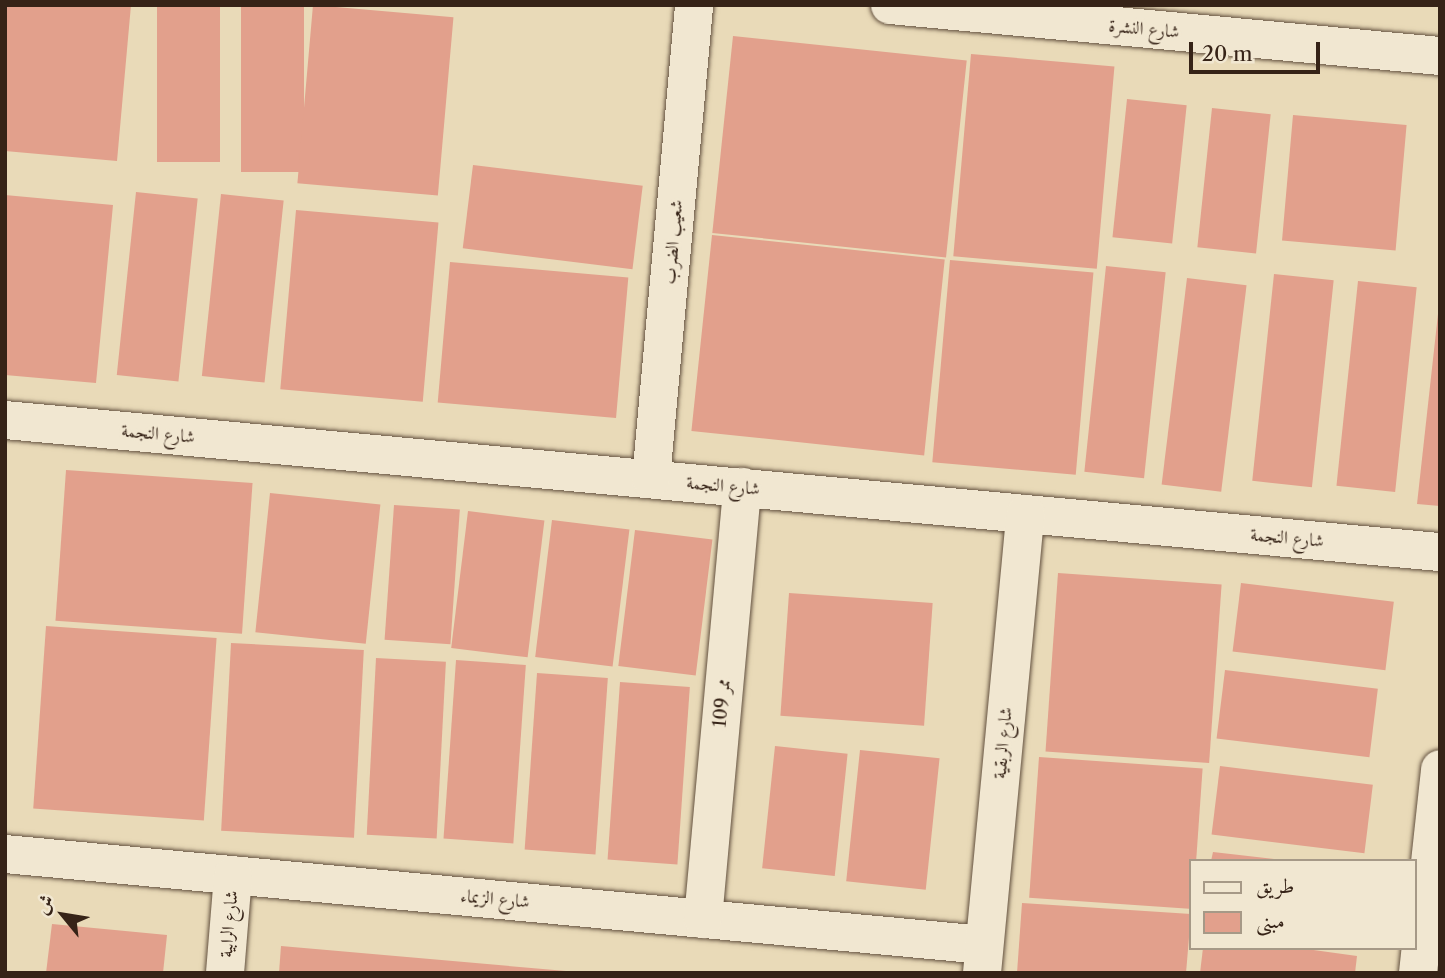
<!DOCTYPE html>
<html>
<head>
<meta charset="utf-8">
<style>
  body { margin:0 }
  #map { position:relative; width:1445px; height:978px; overflow:hidden; background:#e9dab8; font-family:"Libre Caslon Text",Amiri,serif }
  div>[style] { position:absolute }
  .building>* { inset:0; background:#e2a08c; transform-origin:0 0 }
  .roads { filter:drop-shadow(0 0 2px #63513f) drop-shadow(0 0 2px #63513f) }
  .minor>* { height:38px; margin:-19px; padding:0 19px; transform-origin:19px; border-radius:19px; background:#f1e7d1 }
  span { translate:-50% -50%; white-space:nowrap; text-align:center; line-height:1.15; -webkit-text-stroke:6px #f1e7d1; paint-order:stroke }
  .street-label { font-size:18px; color:#362317 }
  .frame { position:absolute; inset:0; border:7px solid #362317; pointer-events:none }
  .legend { position:absolute; left:1189px; top:859px; width:228px; height:91px; box-sizing:border-box; background:#f1e7d1; border:2px solid #a69987; margin:0; padding:9px 12px; list-style:none; font-size:21px; color:#362317 }
  .legend li { display:flex; align-items:center; gap:14px; height:35px }
  .legend b { width:35px; border:2px solid #a69987 }
  .north { position:absolute; left:28px; top:880px; width:70px; height:70px; -webkit-text-stroke:5px #f1e7d1; paint-order:stroke; rotate:300deg; font-size:19px; font-weight:700; line-height:28px; text-align:center; color:#362317 }
  .north::after { content:''; display:block; margin:auto; width:24px; height:32px; background:#362317; clip-path:polygon(50% 0,100% 100%,50% 72%,0 100%) }
  .scale { position:absolute; left:1189px; top:42px; width:131px; height:32px; box-sizing:border-box; border:4px solid #362317; border-top:0; padding-left:9px; font-size:21px; line-height:24px; white-space:nowrap; color:#362317; -webkit-text-stroke:5px #f1e7d1; paint-order:stroke }
</style>
</head>
<body>
<div id="map">
  <div class="building">
    <div style="clip-path:polygon(5px 5px,131px 5px,117px 161px,5px 151px)"></div>
    <div style="left:157px;top:5px;width:63px;height:157px"></div>
    <div style="left:241px;top:5px;width:63px;height:167px"></div>
    <div style="left:313px;top:5px;width:141px;height:179px;rotate:5deg"></div>
    <div style="left:733px;top:36px;width:235px;height:198px;rotate:6deg"></div>
    <div style="left:971px;top:54px;width:144px;height:203px;rotate:5deg"></div>
    <div style="left:1127px;top:99px;width:60px;height:139px;rotate:6deg"></div>
    <div style="left:1212px;top:108px;width:59px;height:140px;rotate:6deg"></div>
    <div style="left:1293px;top:115px;width:114px;height:126px;rotate:5deg"></div>
    <div style="left:473px;top:165px;width:171px;height:84px;rotate:7deg"></div>
    <div style="left:136px;top:192px;width:62px;height:184px;rotate:6deg"></div>
    <div style="left:221px;top:194px;width:63px;height:183px;rotate:6deg"></div>
    <div style="clip-path:polygon(5px 195px,113px 205px,96px 383px,5px 375px)"></div>
    <div style="left:296px;top:210px;width:143px;height:180px;rotate:5deg"></div>
    <div style="left:712px;top:235px;width:234px;height:197px;rotate:6deg"></div>
    <div style="left:950px;top:260px;width:144px;height:203px;rotate:5deg"></div>
    <div style="left:450px;top:262px;width:179px;height:141px;rotate:5deg"></div>
    <div style="left:1106px;top:266px;width:60px;height:207px;rotate:6deg"></div>
    <div style="left:1274px;top:274px;width:60px;height:208px;rotate:6deg"></div>
    <div style="left:1187px;top:278px;width:60px;height:208px;rotate:7deg"></div>
    <div style="left:1358px;top:281px;width:59px;height:206px;rotate:6deg"></div>
    <div style="clip-path:polygon(1438px 314px,1440px 314px,1440px 506px,1417px 504px)"></div>
    <div style="left:66px;top:470px;width:187px;height:151px;rotate:4deg"></div>
    <div style="left:270px;top:493px;width:111px;height:140px;rotate:6deg"></div>
    <div style="left:394px;top:505px;width:66px;height:135px;rotate:4deg"></div>
    <div style="left:468px;top:511px;width:77px;height:138px;rotate:7deg"></div>
    <div style="left:552px;top:520px;width:78px;height:138px;rotate:7deg"></div>
    <div style="left:635px;top:530px;width:78px;height:137px;rotate:7deg"></div>
    <div style="left:1058px;top:573px;width:164px;height:179px;rotate:4deg"></div>
    <div style="left:1241px;top:583px;width:154px;height:69px;rotate:7deg"></div>
    <div style="left:789px;top:593px;width:144px;height:123px;rotate:4deg"></div>
    <div style="left:46px;top:626px;width:171px;height:183px;rotate:4deg"></div>
    <div style="left:231px;top:643px;width:133px;height:188px;rotate:3deg"></div>
    <div style="left:376px;top:658px;width:70px;height:177px;rotate:3deg"></div>
    <div style="left:456px;top:660px;width:70px;height:179px;rotate:4deg"></div>
    <div style="left:1225px;top:670px;width:154px;height:69px;rotate:7deg"></div>
    <div style="left:537px;top:673px;width:71px;height:177px;rotate:4deg"></div>
    <div style="left:620px;top:682px;width:70px;height:178px;rotate:4deg"></div>
    <div style="left:775px;top:746px;width:73px;height:123px;rotate:6deg"></div>
    <div style="left:860px;top:750px;width:80px;height:132px;rotate:6deg"></div>
    <div style="left:1039px;top:757px;width:164px;height:141px;rotate:4deg"></div>
    <div style="left:1220px;top:766px;width:154px;height:69px;rotate:7deg"></div>
    <div style="clip-path:polygon(1213px 852px,1274px 859px,1274px 861px,1211px 861px)"></div>
    <div style="clip-path:polygon(1022px 903px,1191px 914px,1186px 973px,1017px 973px)"></div>
    <div style="clip-path:polygon(52px 924px,167px 935px,163px 973px,46px 973px)"></div>
    <div style="clip-path:polygon(281px 946px,566px 971px,566px 973px,279px 973px)"></div>
    <div style="clip-path:polygon(1203px 948px,1299px 948px,1357px 956px,1355px 973px,1200px 973px)"></div>
  </div>
  <div class="roads">
    <div class="minor">
      <div style="left:890px;top:5px;width:552px;rotate:5.3deg"></div>
      <div style="left:5px;top:420px;width:1441px;rotate:5.26deg"></div>
      <div style="left:651px;top:479px;width:476px;rotate:-84.8deg"></div>
      <div style="left:5px;top:854px;width:983px;rotate:5.31deg"></div>
      <div style="left:703px;top:919px;width:434px;rotate:-84.8deg"></div>
      <div style="left:225px;top:973px;width:98px;rotate:-85.3deg"></div>
      <div style="left:982px;top:973px;width:461px;rotate:-84.6deg"></div>
      <div style="left:1418px;top:973px;width:205px;rotate:-83.8deg"></div>
    </div>
  </div>
  <div class="street-label">
    <span style="left:1144px;top:29px;rotate:5deg">شارع النشرة</span>
    <span style="left:673px;top:242px;rotate:-85deg">شعيب الضرب</span>
    <span style="left:158px;top:434px;rotate:5deg">شارع النجمة</span>
    <span style="left:723px;top:486px;rotate:5deg">شارع النجمة</span>
    <span style="left:1287px;top:538px;rotate:5deg">شارع النجمة</span>
    <span style="left:722px;top:703px;rotate:-85deg">ممر 109</span>
    <span style="left:1003px;top:743px;rotate:-85deg">شارع الربقية</span>
    <span style="left:495px;top:899px;rotate:5deg">شارع الزيماء</span>
    <span style="left:229px;top:924px;rotate:-85deg">شارع الرابية</span>
  </div>
  <div class="frame"></div>
  <ul class="legend">
  <li><b style="height:9px;background:#f1e7d1"></b>طريق</li>
  <li><b style="height:19px;background:#e2a08c"></b>مبنى</li>
  </ul>
  <div class="north">ش</div>
  <div class="scale">20 m</div>
</div>
</body>
</html>
